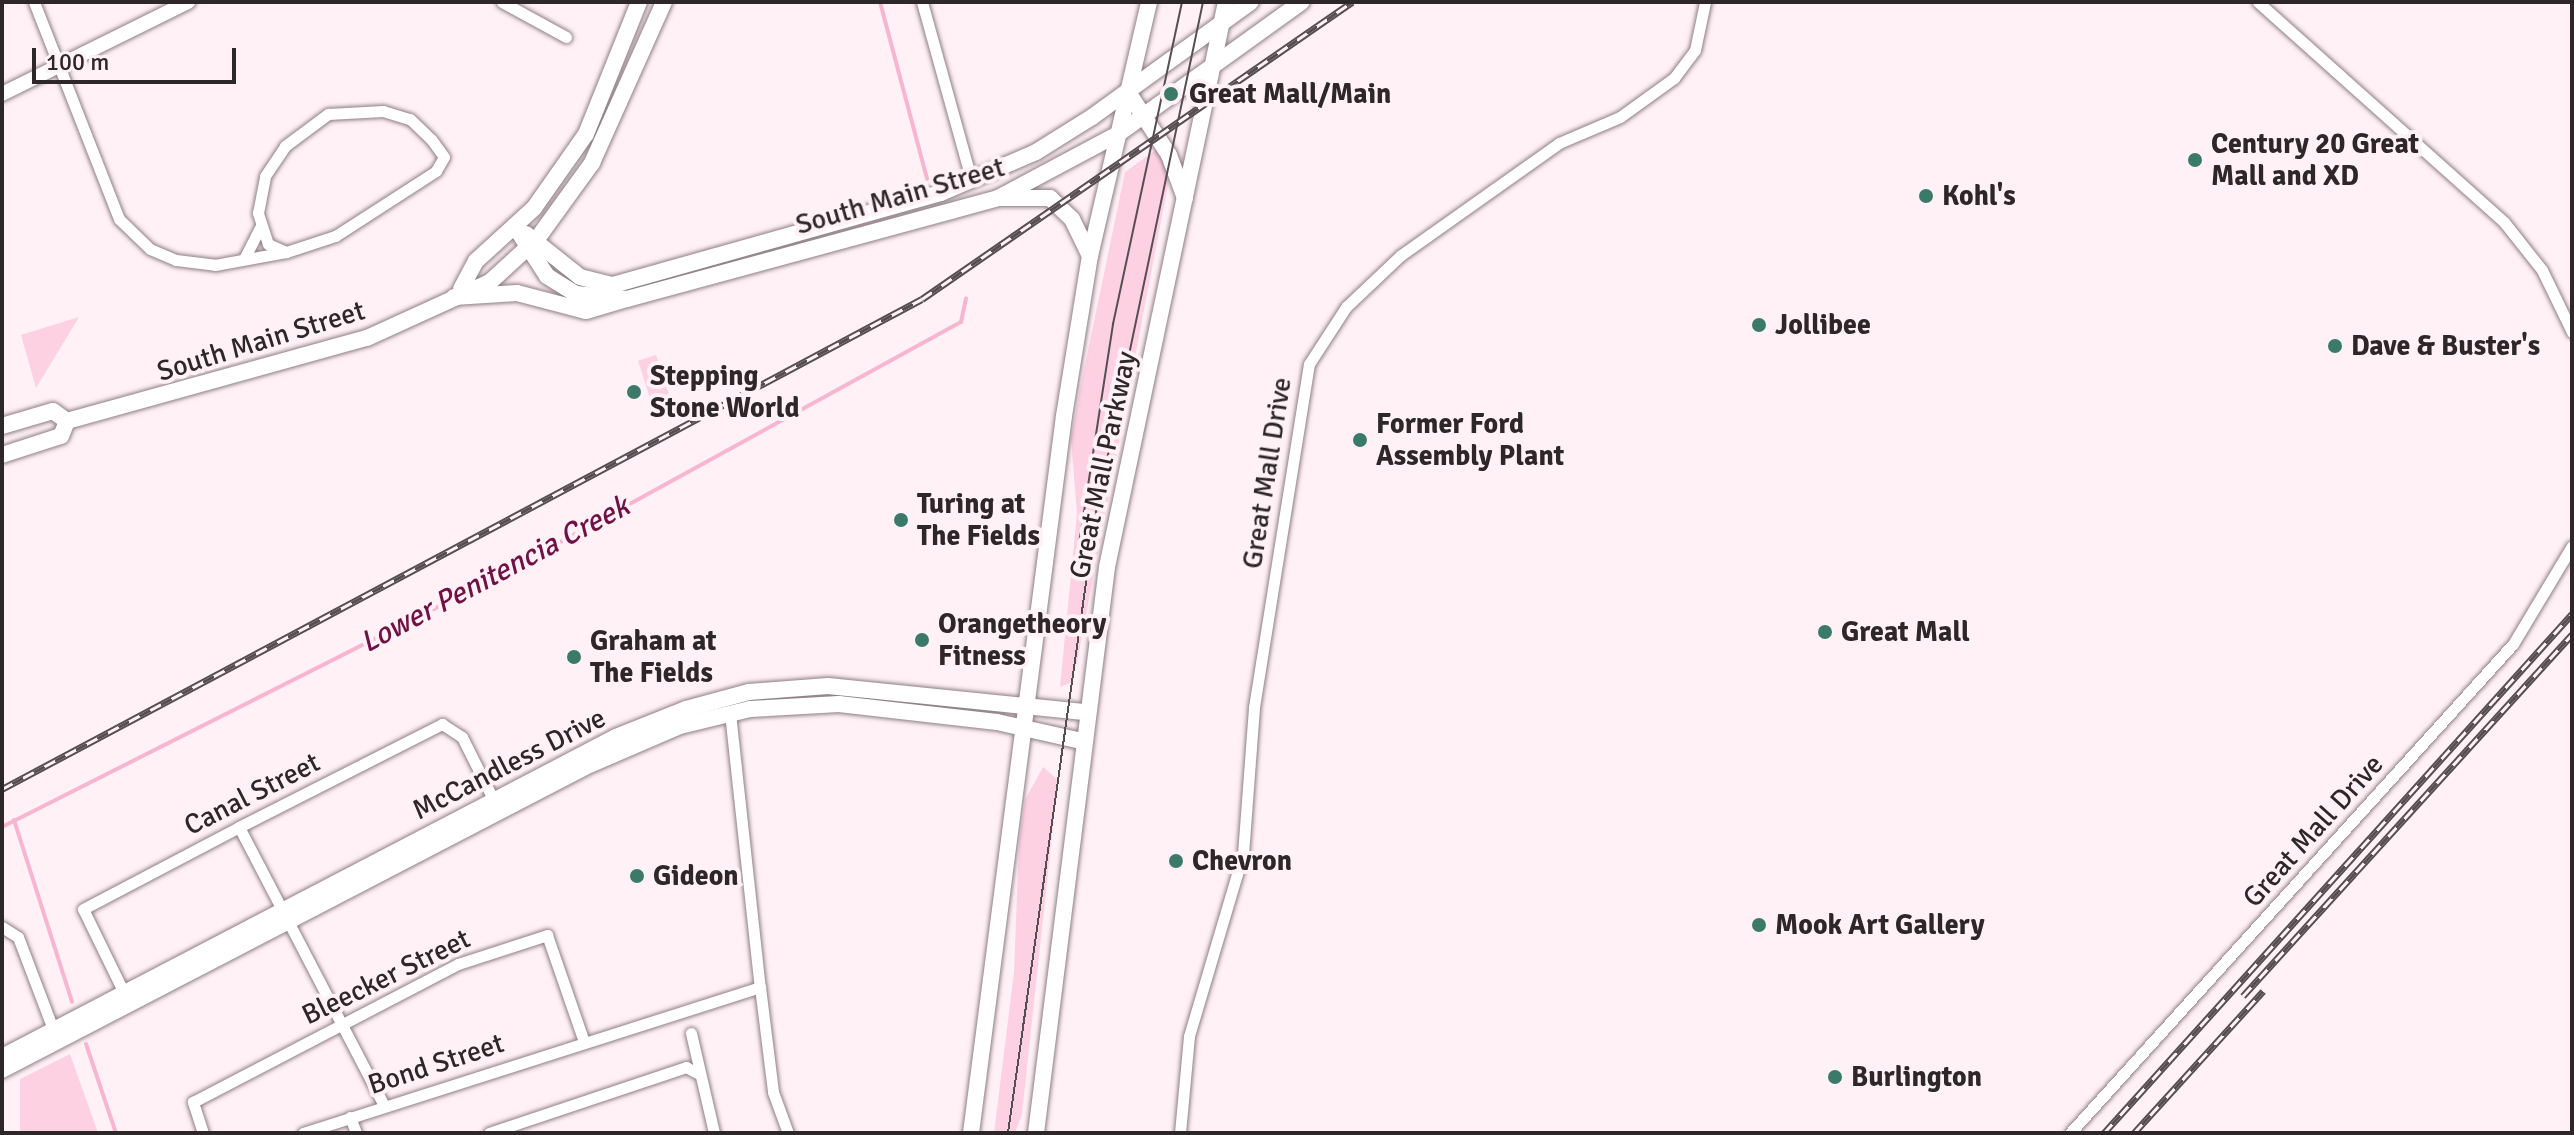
<!DOCTYPE html>
<html>
<head>
<meta charset="utf-8">
<style>
  body { margin:0 }
  #map { position:relative; width:2574px; height:1135px; overflow:hidden; background:#fff1f6; font-family:Signika,sans-serif }
  div>[style] { position:absolute }
  .green>* { inset:0; background:#fed1e2; transform-origin:0 0 }
  .stream>* { height:4px; margin:-2px; padding:0 2px; transform-origin:2px; border-radius:2px; background:#f8b5d0 }
  .roads { filter:drop-shadow(0 0 2px #8e7f85) drop-shadow(0 0 2px #8e7f85) }
  .minor>* { height:11px; margin:-5.5px; padding:0 5.5px; transform-origin:5.5px; border-radius:5.5px; background:#fff }
  .tertiary>* { height:14px; margin:-7px; padding:0 7px; transform-origin:7px; border-radius:7px; background:#fff }
  .secondary>* { height:16px; margin:-8px; padding:0 8px; transform-origin:8px; border-radius:8px; background:#fff }
  .primary>* { height:16px; margin:-8px; padding:0 8px; transform-origin:8px; border-radius:8px; background:#fff }
  .tram>* { height:2px; margin:-1px; padding:0 1px; transform-origin:1px; border-radius:1px; background:#564e51 }
  .rail>* { height:7px; margin-top:-3.5px; transform-origin:0; background:repeating-linear-gradient(90deg,#fff1f6 0 12px,#564e51 0 24px); box-sizing:border-box; border-block:2px solid #564e51 }
  .dots>* { width:22px; height:22px; translate:-50% -50%; box-sizing:border-box; border:4px solid #fff1f6; border-radius:50% }
  span { translate:-50% -50%; white-space:nowrap; text-align:center; line-height:1.15; -webkit-text-stroke:8px #fff1f6; paint-order:stroke }
  .poi-label { font-size:28px; color:#2d2729; font-weight:700 }
  .left { translate:0 -50%; text-align:left }
  .street-label { font-size:28px; color:#2d2729 }
  .water-label { font-size:30px; color:#6f1145; font-style:italic }
  .frame { position:absolute; inset:0; border:4px solid #2d2729; pointer-events:none }
  .scale { position:absolute; left:32px; top:48px; width:204px; height:36px; box-sizing:border-box; border:4px solid #2d2729; border-top:0; padding-left:10px; font-size:24px; line-height:28px; white-space:nowrap; color:#2d2729; -webkit-text-stroke:6px #fff1f6; paint-order:stroke }
</style>
</head>
<body>
<div id="map">
  <div class="green">
    <div style="clip-path:polygon(1157px 149px,1170px 174px,1077px 662px,1070px 683px,1060px 687px,1077px 514px,1071px 439px,1079px 394px,1125px 172px)"></div>
    <div style="clip-path:polygon(79px 317px,36px 388px,21px 335px)"></div>
    <div style="left:656px;top:355px;width:58px;height:19px;rotate:72deg"></div>
    <div style="clip-path:polygon(1043px 767px,1058px 780px,1022px 1114px,1015px 1133px,994px 1133px,1014px 972px,1019px 842px,1025px 800px)"></div>
    <div style="clip-path:polygon(70px 1054px,98px 1133px,20px 1133px,20px 1079px)"></div>
  </div>
  <div class="stream">
    <div style="left:880px;top:2px;width:183px;rotate:75.1deg"></div>
    <div style="left:14px;top:820px;width:191px;rotate:72.3deg"></div>
    <div style="left:2px;top:827px;width:552px;rotate:-26.8deg"></div>
    <div style="left:495px;top:578px;width:532px;rotate:-28.78deg"></div>
    <div style="left:961px;top:322px;width:24px;rotate:-78deg"></div>
    <div style="left:86px;top:1044px;width:94px;rotate:71.4deg"></div>
  </div>
  <div class="roads">
    <div class="minor">
      <div style="left:34px;top:2px;width:233px;rotate:68.6deg"></div>
      <div style="left:119px;top:219px;width:43px;rotate:44.1deg"></div>
      <div style="left:150px;top:249px;width:28px;rotate:23deg"></div>
      <div style="left:176px;top:260px;width:39px;rotate:7deg"></div>
      <div style="left:215px;top:265px;width:72px;rotate:-10.4deg"></div>
      <div style="left:502px;top:2px;width:73px;rotate:28.7deg"></div>
      <div style="left:922px;top:2px;width:184px;rotate:74.5deg"></div>
      <div style="left:2258px;top:2px;width:330px;rotate:41.8deg"></div>
      <div style="left:2504px;top:222px;width:61px;rotate:51.6deg"></div>
      <div style="left:2542px;top:270px;width:69px;rotate:64.2deg"></div>
      <div style="left:383px;top:111px;width:28px;rotate:17deg"></div>
      <div style="left:410px;top:119px;width:29px;rotate:44deg"></div>
      <div style="left:431px;top:139px;width:22px;rotate:54deg"></div>
      <div style="left:444px;top:157px;width:16px;rotate:120deg"></div>
      <div style="left:436px;top:171px;width:120px;rotate:147.2deg"></div>
      <div style="left:335px;top:236px;width:52px;rotate:161.9deg"></div>
      <div style="left:286px;top:252px;width:20px;rotate:-156deg"></div>
      <div style="left:268px;top:244px;width:33px;rotate:-108deg"></div>
      <div style="left:258px;top:213px;width:38px;rotate:-79deg"></div>
      <div style="left:265px;top:176px;width:36px;rotate:-56deg"></div>
      <div style="left:285px;top:146px;width:54px;rotate:-36.7deg"></div>
      <div style="left:328px;top:114px;width:55px;rotate:-3.1deg"></div>
      <div style="left:244px;top:259px;width:35px;rotate:-63deg"></div>
      <div style="left:730px;top:713px;width:276px;rotate:83.8deg"></div>
      <div style="left:239px;top:827px;width:314px;rotate:62.5deg"></div>
      <div style="left:2px;top:927px;width:19px;rotate:32deg"></div>
      <div style="left:18px;top:937px;width:107px;rotate:69.2deg"></div>
      <div style="left:124px;top:993px;width:93px;rotate:-116deg"></div>
      <div style="left:83px;top:909px;width:176px;rotate:-27.7deg"></div>
      <div style="left:239px;top:827px;width:228px;rotate:-26.9deg"></div>
      <div style="left:442px;top:724px;width:24px;rotate:33deg"></div>
      <div style="left:462px;top:737px;width:72px;rotate:63.4deg"></div>
      <div style="left:691px;top:1033px;width:103px;rotate:77deg"></div>
      <div style="left:350px;top:1117px;width:17px;rotate:69deg"></div>
      <div style="left:203px;top:1133px;width:33px;rotate:-108deg"></div>
      <div style="left:193px;top:1102px;width:299px;rotate:-27.5deg"></div>
      <div style="left:458px;top:964px;width:94px;rotate:-18deg"></div>
      <div style="left:547px;top:935px;width:113px;rotate:70.9deg"></div>
      <div style="left:303px;top:1133px;width:480px;rotate:-17.7deg"></div>
      <div style="left:760px;top:987px;width:106px;rotate:82.9deg"></div>
      <div style="left:773px;top:1092px;width:44px;rotate:69.9deg"></div>
      <div style="left:489px;top:1133px;width:208px;rotate:-18.5deg"></div>
      <div style="left:686px;top:1067px;width:13px;rotate:29deg"></div>
      <div style="left:1180px;top:1133px;width:97px;rotate:-84.7deg"></div>
      <div style="left:1189px;top:1036px;width:190px;rotate:-73.5deg"></div>
      <div style="left:1243px;top:854px;width:147px;rotate:-85.7deg"></div>
      <div style="left:1254px;top:707px;width:347px;rotate:-80.9deg"></div>
      <div style="left:1309px;top:364px;width:68px;rotate:-57deg"></div>
      <div style="left:1346px;top:307px;width:76px;rotate:-43.4deg"></div>
      <div style="left:1401px;top:255px;width:194px;rotate:-35.3deg"></div>
      <div style="left:1559px;top:143px;width:66px;rotate:-23.1deg"></div>
      <div style="left:1620px;top:117px;width:67px;rotate:-35.8deg"></div>
      <div style="left:1674px;top:78px;width:35px;rotate:-53deg"></div>
      <div style="left:1695px;top:50px;width:49px;rotate:-78.2deg"></div>
      <div style="left:2070px;top:1133px;width:660px;rotate:-47.83deg"></div>
      <div style="left:2513px;top:644px;width:114px;rotate:-59deg"></div>
    </div>
    <div class="tertiary">
      <div style="left:2px;top:94px;width:208px;rotate:-26.3deg"></div>
    </div>
    <div class="secondary">
      <div style="left:516px;top:228px;width:57px;rotate:57.1deg"></div>
      <div style="left:547px;top:276px;width:34px;rotate:32deg"></div>
      <div style="left:576px;top:294px;width:51px;rotate:5.6deg"></div>
      <div style="left:627px;top:299px;width:385px;rotate:-15.2deg"></div>
      <div style="left:998px;top:198px;width:136px;rotate:-28.1deg"></div>
      <div style="left:1118px;top:134px;width:226px;rotate:-35.7deg"></div>
      <div style="left:526px;top:234px;width:69px;rotate:38.5deg"></div>
      <div style="left:580px;top:277px;width:34px;rotate:14deg"></div>
      <div style="left:613px;top:285px;width:341px;rotate:-15.7deg"></div>
      <div style="left:941px;top:193px;width:103px;rotate:-23.3deg"></div>
      <div style="left:1036px;top:152px;width:66px;rotate:-32deg"></div>
      <div style="left:1092px;top:117px;width:196px;rotate:-35.9deg"></div>
      <div style="left:2px;top:1057px;width:692px;rotate:-27.53deg"></div>
      <div style="left:616px;top:737px;width:75px;rotate:-21.8deg"></div>
      <div style="left:686px;top:709px;width:65px;rotate:-15.1deg"></div>
      <div style="left:749px;top:692px;width:79px;rotate:-4.3deg"></div>
      <div style="left:828px;top:686px;width:257px;rotate:5.8deg"></div>
      <div style="left:2px;top:1070px;width:657px;rotate:-27.46deg"></div>
      <div style="left:585px;top:767px;width:103px;rotate:-23.3deg"></div>
      <div style="left:680px;top:726px;width:72px;rotate:-13.7deg"></div>
      <div style="left:750px;top:709px;width:89px;rotate:-3.2deg"></div>
      <div style="left:839px;top:704px;width:159px;rotate:6.5deg"></div>
      <div style="left:997px;top:722px;width:86px;rotate:12.7deg"></div>
    </div>
    <div class="primary">
      <div style="left:1128px;top:92px;width:75px;rotate:56.9deg"></div>
      <div style="left:1169px;top:155px;width:46px;rotate:69.6deg"></div>
      <div style="left:998px;top:198px;width:52px"></div>
      <div style="left:1050px;top:198px;width:30px;rotate:44deg"></div>
      <div style="left:1072px;top:219px;width:41px;rotate:64.1deg"></div>
      <div style="left:461px;top:289px;width:32px;rotate:-62deg"></div>
      <div style="left:476px;top:261px;width:79px;rotate:-42.4deg"></div>
      <div style="left:534px;top:208px;width:90px;rotate:-54.9deg"></div>
      <div style="left:586px;top:134px;width:142px;rotate:-68.1deg"></div>
      <div style="left:454px;top:297px;width:63px;rotate:-3.6deg"></div>
      <div style="left:517px;top:293px;width:71px;rotate:14.6deg"></div>
      <div style="left:586px;top:311px;width:43px;rotate:-16.3deg"></div>
      <div style="left:67px;top:421px;width:311px;rotate:-15.5deg"></div>
      <div style="left:367px;top:338px;width:135px;rotate:-24.5deg"></div>
      <div style="left:490px;top:282px;width:64px;rotate:-42.5deg"></div>
      <div style="left:537px;top:239px;width:94px;rotate:-54.1deg"></div>
      <div style="left:592px;top:163px;width:176px;rotate:-65.9deg"></div>
      <div style="left:2px;top:426px;width:53px;rotate:-16.4deg"></div>
      <div style="left:53px;top:411px;width:17px;rotate:36deg"></div>
      <div style="left:2px;top:455px;width:62px;rotate:-17.9deg"></div>
      <div style="left:61px;top:436px;width:16px;rotate:-68deg"></div>
      <div style="left:971px;top:1133px;width:723px;rotate:-82.61deg"></div>
      <div style="left:1064px;top:416px;width:162px;rotate:-80.8deg"></div>
      <div style="left:1090px;top:256px;width:261px;rotate:-76.9deg"></div>
      <div style="left:1036px;top:1133px;width:570px;rotate:-82.85deg"></div>
      <div style="left:1107px;top:567px;width:577px;rotate:-78.11deg"></div>
    </div>
  </div>
  <div class="tram">
    <div style="left:1079px;top:544px;width:223px;rotate:-81.2deg"></div>
    <div style="left:1113px;top:324px;width:329px;rotate:-77.9deg"></div>
    <div style="left:1008px;top:1133px;width:627px;rotate:-81.93deg"></div>
    <div style="left:1096px;top:512px;width:521px;rotate:-78.15deg"></div>
  </div>
  <div class="rail">
    <div style="left:2px;top:789px;width:1042px;rotate:-28.04deg"></div>
    <div style="left:922px;top:299px;width:523px;rotate:-34.63deg"></div>
    <div style="left:2243px;top:996px;width:489px;rotate:-47.7deg"></div>
    <div style="left:2104px;top:1133px;width:699px;rotate:-47.96deg"></div>
    <div style="left:2134px;top:1133px;width:192px;rotate:-47.7deg"></div>
  </div>
  <div class="dots">
    <div style="left:1171px;top:94px;background:#3b7a69"></div>
    <div style="left:2195px;top:160px;background:#3b7a69"></div>
    <div style="left:1926px;top:196px;background:#3b7a69"></div>
    <div style="left:1759px;top:325px;background:#3b7a69"></div>
    <div style="left:2335px;top:346px;background:#3b7a69"></div>
    <div style="left:634px;top:392px;background:#3b7a69"></div>
    <div style="left:1360px;top:440px;background:#3b7a69"></div>
    <div style="left:901px;top:520px;background:#3b7a69"></div>
    <div style="left:1825px;top:632px;background:#3b7a69"></div>
    <div style="left:922px;top:640px;background:#3b7a69"></div>
    <div style="left:574px;top:657px;background:#3b7a69"></div>
    <div style="left:1176px;top:861px;background:#3b7a69"></div>
    <div style="left:637px;top:876px;background:#3b7a69"></div>
    <div style="left:1759px;top:925px;background:#3b7a69"></div>
    <div style="left:1835px;top:1077px;background:#3b7a69"></div>
  </div>
  <div class="poi-label">
    <span class="left" style="left:1189px;top:94px">Great Mall/Main</span>
    <span class="left" style="left:2211px;top:160px">Century 20 Great<br>Mall and XD</span>
    <span class="left" style="left:1942px;top:196px">Kohl's</span>
    <span class="left" style="left:1775px;top:325px">Jollibee</span>
    <span class="left" style="left:2351px;top:346px">Dave &amp; Buster's</span>
    <span class="left" style="left:650px;top:392px">Stepping<br>Stone World</span>
    <span class="left" style="left:1376px;top:440px">Former Ford<br>Assembly Plant</span>
    <span class="left" style="left:917px;top:520px">Turing at<br>The Fields</span>
    <span class="left" style="left:938px;top:640px">Orangetheory<br>Fitness</span>
    <span class="left" style="left:1841px;top:632px">Great Mall</span>
    <span class="left" style="left:590px;top:657px">Graham at<br>The Fields</span>
    <span class="left" style="left:1192px;top:861px">Chevron</span>
    <span class="left" style="left:653px;top:876px">Gideon</span>
    <span class="left" style="left:1775px;top:925px">Mook Art Gallery</span>
    <span class="left" style="left:1851px;top:1077px">Burlington</span>
  </div>
  <div class="street-label">
    <span style="left:900px;top:196px;rotate:-16deg">South Main Street</span>
    <span style="left:261px;top:341px;rotate:-17deg">South Main Street</span>
    <span style="left:1103px;top:465px;rotate:-78deg">Great Mall Parkway</span>
    <span style="left:1267px;top:473px;rotate:-81deg">Great Mall Drive</span>
    <span style="left:509px;top:764px;rotate:-27deg">McCandless Drive</span>
    <span style="left:252px;top:794px;rotate:-27deg">Canal Street</span>
    <span style="left:2313px;top:831px;rotate:-48deg">Great Mall Drive</span>
    <span style="left:386px;top:977px;rotate:-26deg">Bleecker Street</span>
    <span style="left:436px;top:1064px;rotate:-18deg">Bond Street</span>
  </div>
  <div class="water-label">
    <span style="left:495px;top:575px;rotate:-28deg">Lower Penitencia Creek</span>
  </div>
  <div class="frame"></div>
  <div class="scale">100 m</div>
</div>
</body>
</html>
